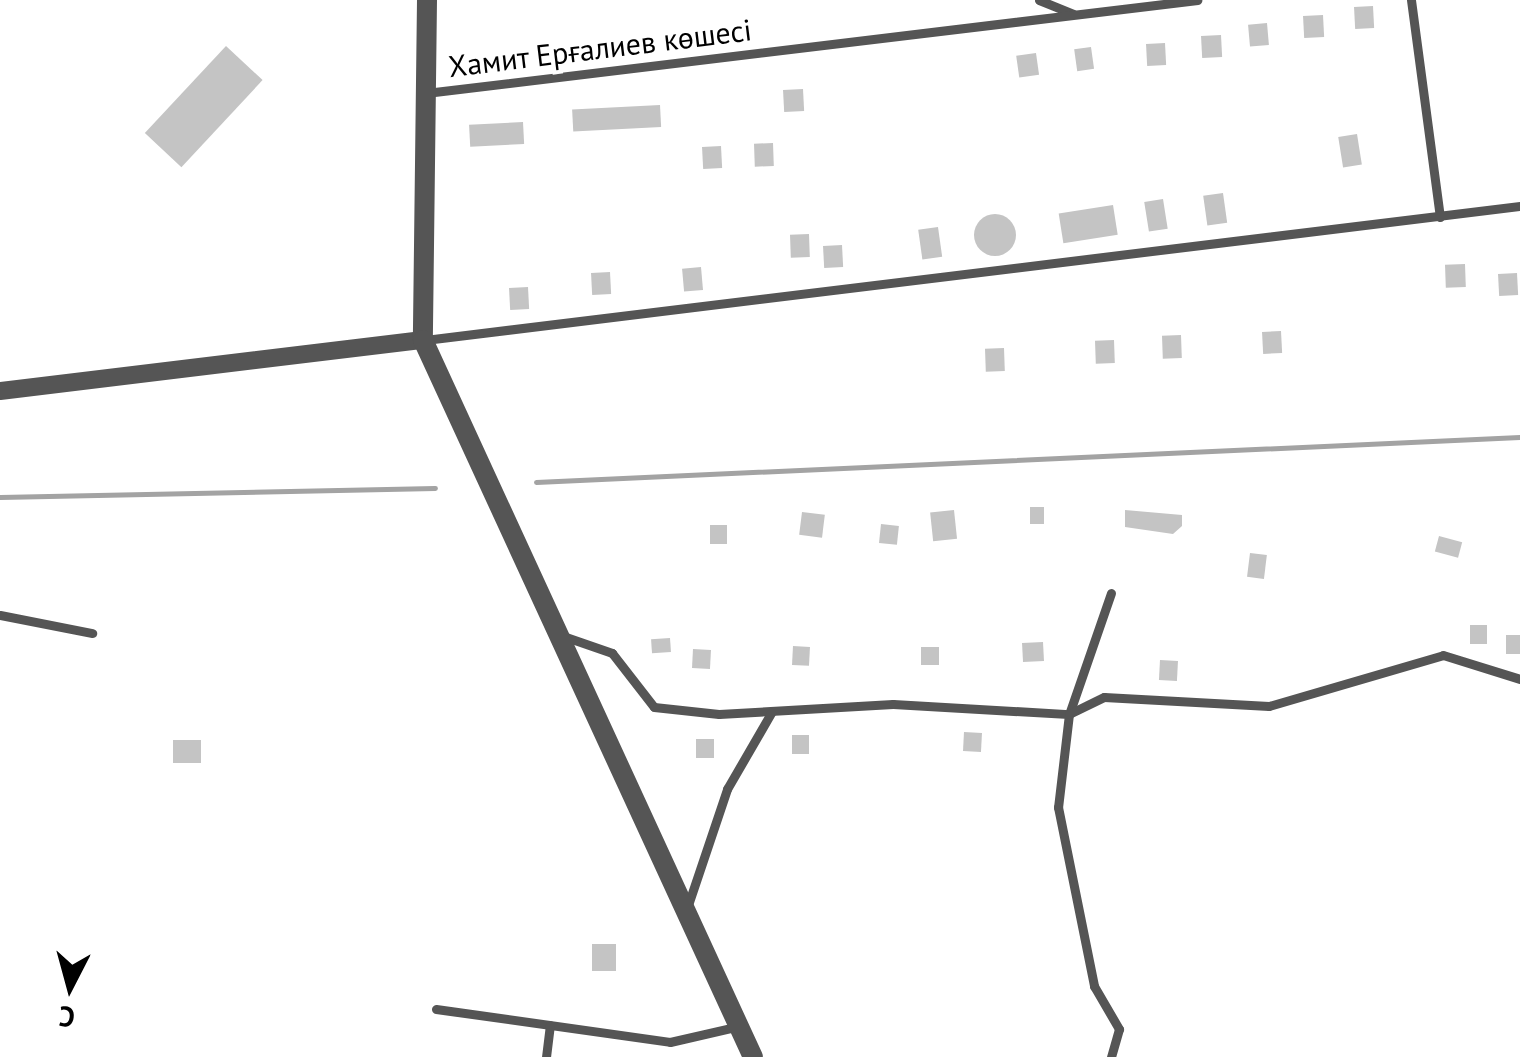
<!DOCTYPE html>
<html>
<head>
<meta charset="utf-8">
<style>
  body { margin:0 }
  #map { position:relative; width:1520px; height:1057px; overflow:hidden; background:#fff; font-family:"PT Sans",sans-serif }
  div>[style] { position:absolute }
  .stream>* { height:5px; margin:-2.5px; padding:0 2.5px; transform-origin:2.5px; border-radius:2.5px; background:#a3a3a3 }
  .building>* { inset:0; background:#c4c4c4; transform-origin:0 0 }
  .round { border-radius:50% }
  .service>* { height:9px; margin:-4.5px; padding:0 4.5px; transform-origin:4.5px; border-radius:4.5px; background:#555 }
  .minor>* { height:18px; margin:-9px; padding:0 9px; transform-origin:9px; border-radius:9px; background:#555 }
  .tertiary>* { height:20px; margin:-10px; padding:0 10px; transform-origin:10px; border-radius:10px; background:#555 }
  span { translate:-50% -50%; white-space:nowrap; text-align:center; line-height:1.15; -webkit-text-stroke:8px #fff; paint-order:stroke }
  .street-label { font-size:30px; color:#000 }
  .north { position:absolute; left:20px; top:937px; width:100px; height:100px; -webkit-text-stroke:8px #fff; paint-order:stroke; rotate:186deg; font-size:28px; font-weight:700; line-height:40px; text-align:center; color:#000 }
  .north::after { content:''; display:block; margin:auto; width:35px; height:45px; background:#000; clip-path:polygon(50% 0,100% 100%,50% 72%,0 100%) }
</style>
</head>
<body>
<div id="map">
  <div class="stream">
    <div style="left:536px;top:482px;width:985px;rotate:-2.62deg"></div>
    <div style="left:0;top:497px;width:435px;rotate:-1.2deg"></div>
  </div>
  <div class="building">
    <div style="left:1373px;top:6px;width:22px;height:19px;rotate:87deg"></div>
    <div style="left:1323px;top:15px;width:22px;height:20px;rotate:87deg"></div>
    <div style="left:1267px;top:23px;width:22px;height:19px;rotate:85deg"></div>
    <div style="left:1221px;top:35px;width:22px;height:20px;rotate:87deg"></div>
    <div style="left:1165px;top:43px;width:22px;height:19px;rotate:87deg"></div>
    <div style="left:226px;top:46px;width:50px;height:119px;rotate:43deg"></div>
    <div style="left:1091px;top:47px;width:22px;height:17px;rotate:82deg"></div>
    <div style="left:1036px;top:53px;width:22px;height:20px;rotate:82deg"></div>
    <div style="left:803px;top:89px;width:22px;height:20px;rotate:87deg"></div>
    <div style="left:660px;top:105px;width:22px;height:88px;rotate:87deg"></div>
    <div style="left:523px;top:122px;width:22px;height:54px;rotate:87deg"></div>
    <div style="left:1357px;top:134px;width:31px;height:19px;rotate:81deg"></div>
    <div style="left:773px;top:143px;width:23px;height:19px;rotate:88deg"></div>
    <div style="left:721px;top:146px;width:22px;height:19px;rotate:87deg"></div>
    <div style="left:1223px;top:193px;width:30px;height:20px;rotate:82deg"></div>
    <div style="left:1163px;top:199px;width:30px;height:19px;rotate:81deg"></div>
    <div style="left:1113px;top:205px;width:30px;height:55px;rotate:81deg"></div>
    <div class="round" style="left:974px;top:214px;width:42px;height:42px"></div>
    <div style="left:938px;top:227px;width:30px;height:20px;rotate:82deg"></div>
    <div style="left:809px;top:234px;width:23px;height:19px;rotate:88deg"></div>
    <div style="left:842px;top:245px;width:22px;height:19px;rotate:87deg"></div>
    <div style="left:1465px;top:264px;width:23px;height:20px;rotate:88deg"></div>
    <div style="left:701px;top:267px;width:23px;height:19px;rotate:85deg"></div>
    <div style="left:610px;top:272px;width:22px;height:19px;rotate:87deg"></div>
    <div style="left:1517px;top:273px;width:22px;height:19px;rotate:87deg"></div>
    <div style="left:528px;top:287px;width:22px;height:19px;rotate:87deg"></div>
    <div style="left:1281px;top:331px;width:22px;height:19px;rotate:87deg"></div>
    <div style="left:1181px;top:335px;width:23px;height:19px;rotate:88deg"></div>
    <div style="left:1114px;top:340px;width:23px;height:19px;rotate:88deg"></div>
    <div style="left:1004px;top:348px;width:23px;height:19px;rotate:88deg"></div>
    <div style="left:1030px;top:507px;width:14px;height:17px"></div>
    <div style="left:954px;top:510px;width:29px;height:24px;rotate:84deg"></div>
    <div style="clip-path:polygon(1125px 510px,1182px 515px,1182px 526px,1173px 534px,1125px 527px)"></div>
    <div style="left:802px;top:512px;width:23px;height:23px;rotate:7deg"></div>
    <div style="left:881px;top:524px;width:18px;height:19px;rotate:6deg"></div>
    <div style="left:710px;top:525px;width:17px;height:19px"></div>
    <div style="left:1439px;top:536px;width:24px;height:16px;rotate:15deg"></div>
    <div style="left:1250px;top:553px;width:17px;height:24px;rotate:7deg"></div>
    <div style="left:1470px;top:625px;width:17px;height:19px"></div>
    <div style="left:1506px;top:635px;width:14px;height:19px"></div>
    <div style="left:670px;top:638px;width:14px;height:19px;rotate:86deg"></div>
    <div style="left:1043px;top:642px;width:19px;height:21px;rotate:87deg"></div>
    <div style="left:793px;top:646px;width:17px;height:19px;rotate:3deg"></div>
    <div style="left:921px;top:647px;width:18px;height:18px"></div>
    <div style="left:693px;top:649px;width:18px;height:19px;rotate:3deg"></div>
    <div style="left:1160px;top:660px;width:18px;height:20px;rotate:3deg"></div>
    <div style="left:964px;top:732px;width:18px;height:19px;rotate:3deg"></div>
    <div style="left:792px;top:735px;width:17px;height:19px"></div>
    <div style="left:696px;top:739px;width:18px;height:19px"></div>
    <div style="left:201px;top:740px;width:23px;height:28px;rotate:90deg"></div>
    <div style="left:592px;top:944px;width:24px;height:27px"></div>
  </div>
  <div class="service">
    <div style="left:1039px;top:0;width:37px;rotate:22deg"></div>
    <div style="left:1411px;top:0;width:219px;rotate:82.4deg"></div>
    <div style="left:426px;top:93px;width:777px;rotate:-6.88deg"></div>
    <div style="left:425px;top:340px;width:1103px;rotate:-6.98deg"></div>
    <div style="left:1111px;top:593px;width:128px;rotate:109.1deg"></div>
    <div style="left:1069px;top:714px;width:94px;rotate:96.7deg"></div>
    <div style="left:1058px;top:807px;width:183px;rotate:78.6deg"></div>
    <div style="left:1094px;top:986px;width:50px;rotate:59.8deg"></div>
    <div style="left:1119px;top:1029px;width:29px;rotate:106deg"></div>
    <div style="left:0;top:615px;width:94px;rotate:11.1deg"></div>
    <div style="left:563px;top:636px;width:52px;rotate:19.1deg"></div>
    <div style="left:612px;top:653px;width:68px;rotate:52.1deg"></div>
    <div style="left:654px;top:707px;width:65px;rotate:6.1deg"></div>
    <div style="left:719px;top:714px;width:174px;rotate:-3.3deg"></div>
    <div style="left:893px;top:704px;width:176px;rotate:3.3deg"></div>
    <div style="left:1069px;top:714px;width:39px;rotate:-26deg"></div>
    <div style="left:1104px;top:697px;width:165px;rotate:3.1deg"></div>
    <div style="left:1269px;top:706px;width:181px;rotate:-16.3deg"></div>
    <div style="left:1443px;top:655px;width:81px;rotate:17.3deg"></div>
    <div style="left:687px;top:908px;width:126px;rotate:-71.4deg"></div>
    <div style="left:727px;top:789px;width:88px;rotate:-59.9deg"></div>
    <div style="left:436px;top:1009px;width:236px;rotate:8deg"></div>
    <div style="left:670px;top:1042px;width:72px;rotate:-12.9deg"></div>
    <div style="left:546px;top:1057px;width:32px;rotate:-83deg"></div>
  </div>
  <div class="minor">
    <div style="left:0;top:391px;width:426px;rotate:-6.9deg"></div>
  </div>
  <div class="tertiary">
    <div style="left:427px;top:0;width:340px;rotate:90.7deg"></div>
    <div style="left:423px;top:340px;width:789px;rotate:65.29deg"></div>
  </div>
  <div class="street-label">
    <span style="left:600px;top:48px;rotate:-7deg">Хамит Ерғалиев көшесі</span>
  </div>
  <div class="north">С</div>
</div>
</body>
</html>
